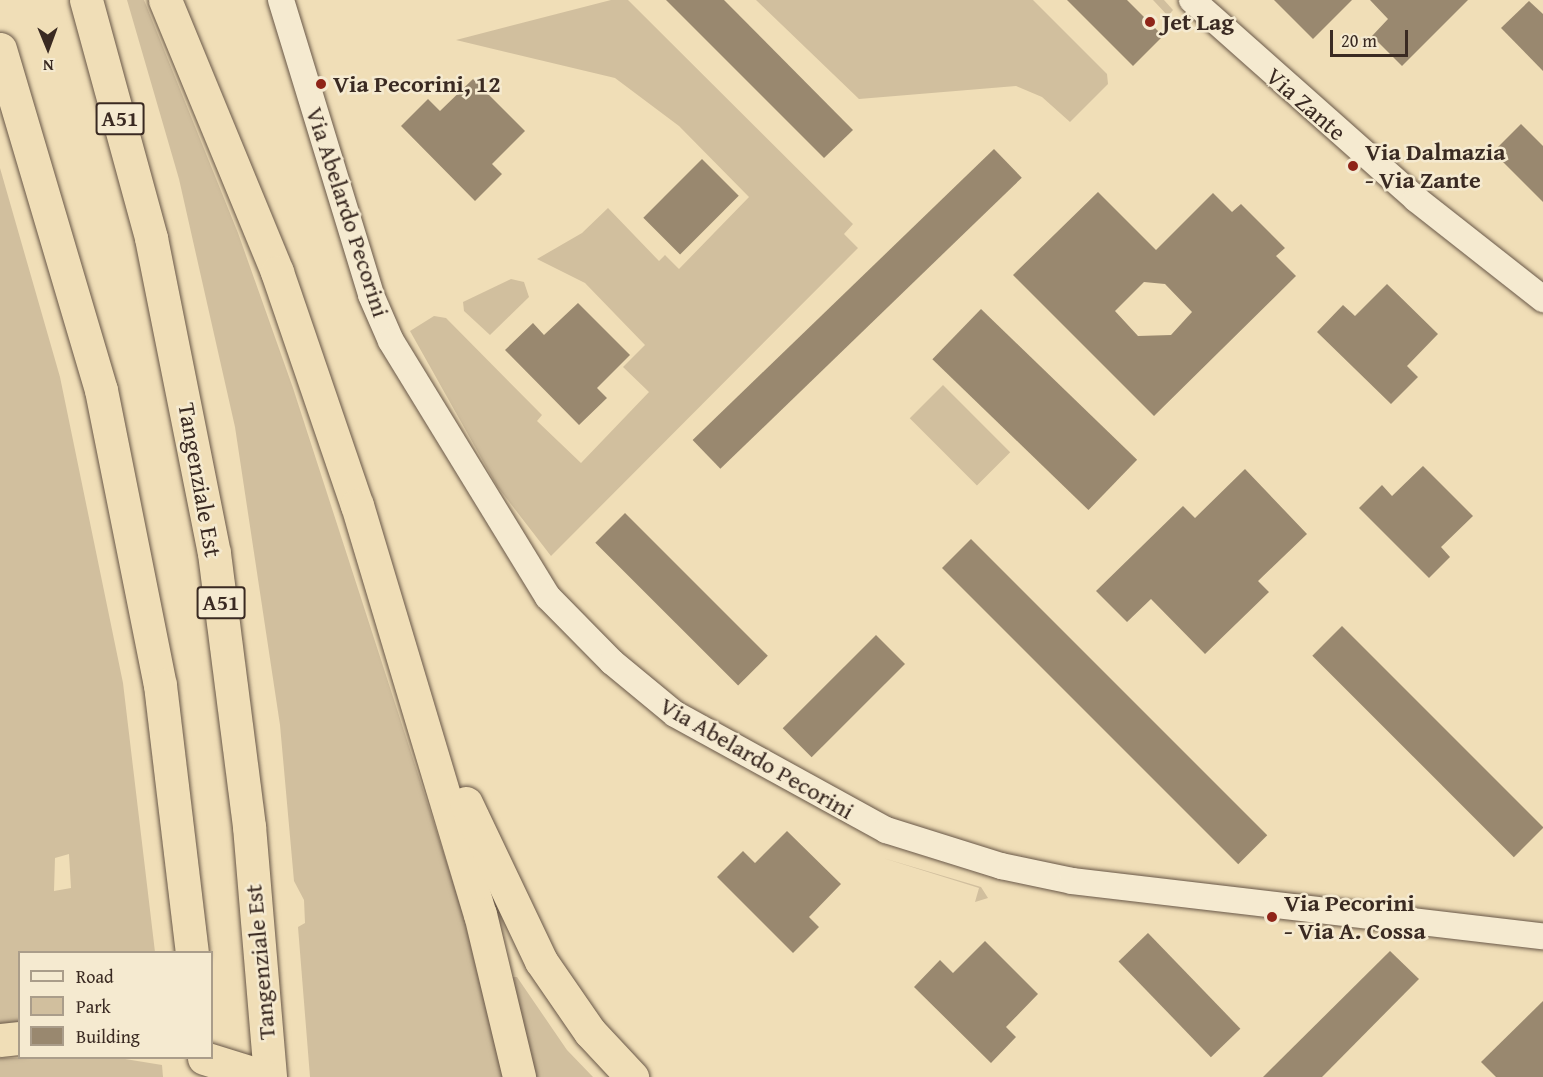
<!DOCTYPE html>
<html>
<head>
<meta charset="utf-8">
<style>
  body { margin:0 }
  #map { position:relative; width:1543px; height:1077px; overflow:hidden; background:#f0deb7; font-family:"Gentium Book Plus",serif }
  div>[style] { position:absolute }
  .green>* { inset:0; background:#d1bf9e; transform-origin:0 0 }
  .building>* { inset:0; background:#99886f; transform-origin:0 0 }
  .roads { filter:drop-shadow(0 0 2px #685747) drop-shadow(0 0 2px #685747) }
  .street>* { height:26px; margin:-13px; padding:0 13px; transform-origin:13px; border-radius:13px; background:#f5ead0 }
  .highway>* { height:33px; margin:-16.5px; padding:0 16.5px; transform-origin:16.5px; border-radius:16.5px; background:#f0deb7 }
  .dots>* { width:16px; height:16px; translate:-50% -50%; box-sizing:border-box; border:3px solid #f5ead0; border-radius:50% }
  span { translate:-50% -50%; white-space:nowrap; text-align:center; line-height:1.15; -webkit-text-stroke:5px #f5ead0; paint-order:stroke }
  .shield-label span { padding:2px 4px; background:#f5ead0; border:2px solid; border-radius:4px; -webkit-text-stroke-width:0 }
  .shield-label { font-size:22px; color:#3a2a22; font-weight:700 }
  .poi-label { font-size:24px; color:#3a2a22; font-weight:700 }
  .left { translate:0 -50%; text-align:left }
  .street-label { font-size:24px; color:#3a2a22 }
  .legend { position:absolute; left:18px; top:951px; width:195px; height:108px; box-sizing:border-box; background:#f5ead0; border:2px solid #aa9d8a; margin:0; padding:8px 10px; list-style:none; font-size:18px; color:#3a2a22 }
  .legend li { display:flex; align-items:center; gap:12px; height:30px }
  .legend b { width:30px; border:2px solid #aa9d8a }
  .north { position:absolute; left:18px; top:18px; width:60px; height:60px; -webkit-text-stroke:4px #f5ead0; paint-order:stroke; rotate:179deg; font-size:16px; font-weight:700; line-height:24px; text-align:center; color:#3a2a22 }
  .north::after { content:''; display:block; margin:auto; width:21px; height:27px; background:#3a2a22; clip-path:polygon(50% 0,100% 100%,50% 72%,0 100%) }
  .scale { position:absolute; left:1330px; top:30px; width:78px; height:27px; box-sizing:border-box; border:3px solid #3a2a22; border-top:0; padding-left:8px; font-size:18px; line-height:21px; white-space:nowrap; color:#3a2a22; -webkit-text-stroke:4px #f5ead0; paint-order:stroke }
</style>
</head>
<body>
<div id="map">
  <div class="green">
    <div style="clip-path:polygon(127px 0,144px 0,238px 233px,293px 388px,462px 910px,503px 1077px,310px 1077px,298px 927px,305px 923px,304px 900px,294px 881px,280px 725px,235px 427px,179px 179px)"></div>
    <div style="clip-path:polygon(611px 0,628px 0,853px 224px,844px 234px,858px 248px,551px 556px,497px 486px,410px 331px,434px 316px,446px 318px,542px 415px,537px 421px,581px 463px,649px 392px,623px 367px,645px 345px,585px 283px,537px 259px,582px 233px,608px 208px,659px 261px,665px 255px,679px 269px,749px 197px,679px 126px,615px 78px,456px 40px)"></div>
    <div style="clip-path:polygon(756px 0,1033px 0,1107px 74px,1108px 84px,1070px 122px,1042px 97px,1016px 86px,859px 99px)"></div>
    <div style="clip-path:polygon(1153px 0,1164px 0,1173px 10px,1168px 16px)"></div>
    <div style="clip-path:polygon(evenodd,0 168px,60px 377px,123px 683px,155px 952px,20px 952px,19px 1028px,0 1030px,0 168px,69px 854px,71px 888px,54px 891px,55px 858px,69px 854px)"></div>
    <div style="clip-path:polygon(511px 279px,524px 282px,529px 297px,490px 335px,464px 311px,463px 302px)"></div>
    <div style="left:943px;top:385px;width:95px;height:47px;rotate:45deg"></div>
    <div style="clip-path:polygon(883px 858px,981px 887px,988px 898px,975px 902px,979px 888px)"></div>
    <div style="clip-path:polygon(511px 977px,517px 977px,567px 1050px,593px 1077px,533px 1077px)"></div>
    <div style="clip-path:polygon(0 1058px,119px 1058px,162px 1065px,163px 1077px,0 1077px)"></div>
  </div>
  <div class="building">
    <div style="clip-path:polygon(666px 0,724px 0,853px 130px,824px 158px)"></div>
    <div style="clip-path:polygon(1067px 0,1127px 0,1163px 36px,1133px 66px)"></div>
    <div style="clip-path:polygon(1274px 0,1352px 0,1313px 39px)"></div>
    <div style="clip-path:polygon(1370px 0,1468px 0,1402px 66px,1372px 36px,1388px 19px)"></div>
    <div style="clip-path:polygon(1529px 1px,1543px 14px,1543px 71px,1501px 28px)"></div>
    <div style="clip-path:polygon(473px 79px,525px 131px,492px 164px,502px 174px,475px 201px,401px 126px,428px 99px,440px 111px)"></div>
    <div style="clip-path:polygon(1521px 124px,1543px 146px,1543px 202px,1493px 152px)"></div>
    <div style="left:994px;top:149px;width:40px;height:419px;rotate:46deg"></div>
    <div style="left:702px;top:159px;width:52px;height:83px;rotate:45deg"></div>
    <div style="clip-path:polygon(evenodd,1098px 192px,1156px 250px,1213px 193px,1232px 212px,1241px 204px,1285px 248px,1276px 256px,1296px 276px,1154px 416px,1013px 275px,1098px 192px,1144px 282px,1165px 284px,1192px 312px,1171px 335px,1138px 336px,1115px 311px,1144px 282px)"></div>
    <div style="clip-path:polygon(1387px 284px,1438px 334px,1407px 366px,1418px 377px,1391px 404px,1317px 332px,1343px 305px,1355px 316px)"></div>
    <div style="clip-path:polygon(578px 303px,630px 355px,597px 388px,607px 398px,579px 425px,505px 350px,533px 323px,544px 335px)"></div>
    <div style="left:981px;top:309px;width:217px;height:70px;rotate:44deg"></div>
    <div style="clip-path:polygon(1423px 466px,1473px 516px,1441px 547px,1450px 557px,1429px 578px,1359px 508px,1382px 485px,1392px 496px)"></div>
    <div style="clip-path:polygon(1245px 469px,1307px 534px,1258px 581px,1269px 592px,1205px 654px,1151px 599px,1127px 622px,1096px 591px,1183px 506px,1195px 518px)"></div>
    <div style="left:625px;top:513px;width:202px;height:42px;rotate:45deg"></div>
    <div style="left:971px;top:539px;width:419px;height:41px;rotate:45deg"></div>
    <div style="left:1342px;top:626px;width:285px;height:42px;rotate:45deg"></div>
    <div style="left:876px;top:635px;width:41px;height:132px;rotate:45deg"></div>
    <div style="clip-path:polygon(787px 831px,841px 884px,809px 917px,819px 927px,793px 953px,717px 877px,743px 851px,755px 863px)"></div>
    <div style="left:1148px;top:933px;width:133px;height:41px;rotate:46deg"></div>
    <div style="clip-path:polygon(985px 941px,1038px 994px,1006px 1027px,1016px 1037px,991px 1063px,914px 987px,940px 960px,953px 973px)"></div>
    <div style="clip-path:polygon(1390px 951px,1419px 979px,1322px 1077px,1263px 1077px)"></div>
    <div style="clip-path:polygon(1543px 1001px,1543px 1077px,1496px 1077px,1481px 1062px)"></div>
  </div>
  <div class="roads">
    <div class="street">
      <div style="left:281px;top:0;width:308px;rotate:73deg"></div>
      <div style="left:371px;top:295px;width:50px;rotate:66.5deg"></div>
      <div style="left:391px;top:341px;width:300px;rotate:58.5deg"></div>
      <div style="left:548px;top:597px;width:91px;rotate:45.4deg"></div>
      <div style="left:612px;top:662px;width:82px;rotate:39.5deg"></div>
      <div style="left:675px;top:714px;width:241px;rotate:28.8deg"></div>
      <div style="left:886px;top:830px;width:121px;rotate:17.4deg"></div>
      <div style="left:1001px;top:866px;width:73px;rotate:11.9deg"></div>
      <div style="left:1072px;top:881px;width:474px;rotate:6.7deg"></div>
      <div style="left:1192px;top:0;width:300px;rotate:41.6deg"></div>
      <div style="left:1416px;top:199px;width:162px;rotate:38.2deg"></div>
    </div>
    <div class="highway">
      <div style="left:86px;top:0;width:247px;rotate:74.7deg"></div>
      <div style="left:151px;top:238px;width:321px;rotate:78.7deg"></div>
      <div style="left:214px;top:553px;width:275px;rotate:82.7deg"></div>
      <div style="left:249px;top:826px;width:252px;rotate:85.2deg"></div>
      <div style="left:165px;top:0;width:294px;rotate:67.6deg"></div>
      <div style="left:277px;top:272px;width:246px;rotate:71.1deg"></div>
      <div style="left:357px;top:505px;width:427px;rotate:73.3deg"></div>
      <div style="left:480px;top:914px;width:168px;rotate:76.5deg"></div>
      <div style="left:0;top:49px;width:356px;rotate:73.5deg"></div>
      <div style="left:101px;top:390px;width:301px;rotate:78.7deg"></div>
      <div style="left:160px;top:685px;width:269px;rotate:83.2deg"></div>
      <div style="left:466px;top:803px;width:175px;rotate:64.6deg"></div>
      <div style="left:541px;top:961px;width:86px;rotate:55.4deg"></div>
      <div style="left:590px;top:1032px;width:62px;rotate:47deg"></div>
      <div style="left:0;top:1040px;width:20px;rotate:-6deg"></div>
      <div style="left:204px;top:1058px;width:64px;rotate:17.3deg"></div>
    </div>
  </div>
  <div class="dots">
    <div style="left:1150px;top:22px;background:#8f2418"></div>
    <div style="left:321px;top:84px;background:#8f2418"></div>
    <div style="left:1353px;top:166px;background:#8f2418"></div>
    <div style="left:1272px;top:917px;background:#8f2418"></div>
  </div>
  <div class="shield-label">
    <span style="left:120px;top:119px">A51</span>
    <span style="left:221px;top:603px">A51</span>
  </div>
  <div class="poi-label">
    <span class="left" style="left:1162px;top:22px">Jet Lag</span>
    <span class="left" style="left:333px;top:84px">Via Pecorini, 12</span>
    <span class="left" style="left:1365px;top:166px">Via Dalmazia<br>- Via Zante</span>
    <span class="left" style="left:1284px;top:917px">Via Pecorini<br>- Via A. Cossa</span>
  </div>
  <div class="street-label">
    <span style="left:1306px;top:104px;rotate:41deg">Via Zante</span>
    <span style="left:348px;top:212px;rotate:72deg">Via Abelardo Pecorini</span>
    <span style="left:200px;top:480px;rotate:80deg">Tangenziale Est</span>
    <span style="left:757px;top:758px;rotate:30deg">Via Abelardo Pecorini</span>
    <span style="left:260px;top:962px;rotate:-95deg">Tangenziale Est</span>
  </div>
  <ul class="legend">
  <li><b style="height:8px;background:#f5ead0"></b>Road</li>
  <li><b style="height:16px;background:#d1bf9e"></b>Park</li>
  <li><b style="height:16px;background:#99886f"></b>Building</li>
  </ul>
  <div class="north">N</div>
  <div class="scale">20 m</div>
</div>
</body>
</html>
